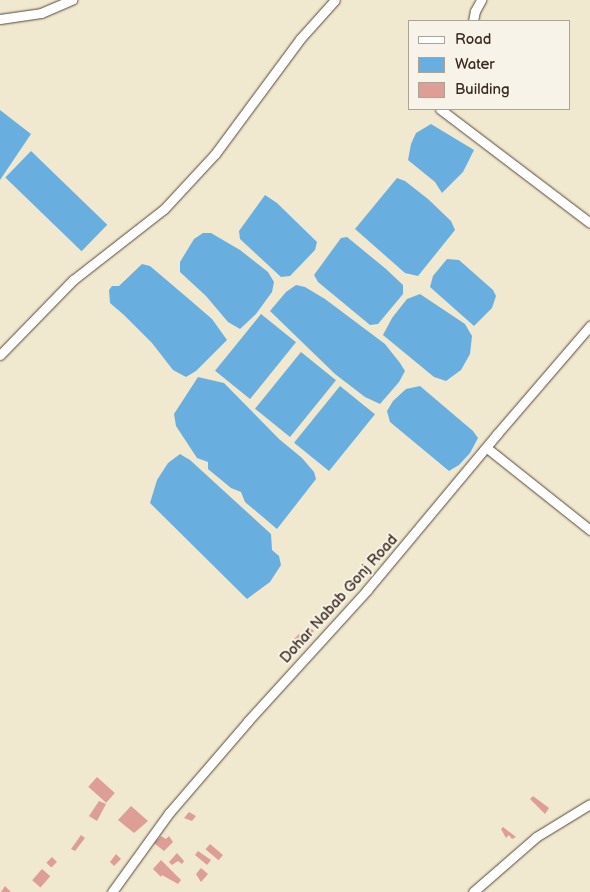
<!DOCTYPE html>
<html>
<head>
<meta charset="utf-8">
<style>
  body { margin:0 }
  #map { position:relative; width:590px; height:892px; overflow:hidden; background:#f0e8cf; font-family:"Balsamiq Sans",sans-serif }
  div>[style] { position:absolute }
  .water>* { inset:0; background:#68afdf; transform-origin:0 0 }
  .building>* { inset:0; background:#dd9e96; transform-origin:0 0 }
  .roads { filter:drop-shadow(0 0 1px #564639) drop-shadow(0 0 1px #564639) }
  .minor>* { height:9px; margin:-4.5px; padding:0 4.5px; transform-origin:4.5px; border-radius:4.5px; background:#fff }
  span { translate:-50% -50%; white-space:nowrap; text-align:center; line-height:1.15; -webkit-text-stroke:4px #f7f3e8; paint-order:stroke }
  .street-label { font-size:15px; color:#3b2a1e }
  .legend { position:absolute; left:408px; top:20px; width:162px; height:90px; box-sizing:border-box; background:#f7f3e8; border:1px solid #aca397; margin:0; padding:6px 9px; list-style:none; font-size:15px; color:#3b2a1e }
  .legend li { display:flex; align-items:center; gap:10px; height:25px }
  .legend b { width:25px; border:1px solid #aca397 }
</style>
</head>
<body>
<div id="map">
  <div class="water">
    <div style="clip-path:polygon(0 110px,31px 134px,0 180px)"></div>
    <div style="clip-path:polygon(431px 124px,474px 150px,463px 172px,442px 193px,435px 182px,408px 160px,411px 144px,416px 133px)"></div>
    <div style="left:31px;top:151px;width:106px;height:37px;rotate:44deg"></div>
    <div style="clip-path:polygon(397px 178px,405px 181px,428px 199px,451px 221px,455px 230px,418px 276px,405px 273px,355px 229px)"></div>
    <div style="clip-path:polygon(265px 195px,277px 203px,317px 242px,315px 250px,290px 276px,281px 277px,240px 239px,239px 231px)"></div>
    <div style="clip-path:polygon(203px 233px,211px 233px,240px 250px,268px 272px,274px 282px,272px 292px,256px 314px,240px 329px,228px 322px,206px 296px,180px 272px,180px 262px,194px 239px)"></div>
    <div style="clip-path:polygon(347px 237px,386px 269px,403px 285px,403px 294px,378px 324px,370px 325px,318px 282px,314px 275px,341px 238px)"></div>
    <div style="clip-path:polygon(447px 259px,459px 260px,493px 290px,496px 296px,492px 308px,474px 326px,430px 287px,433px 276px)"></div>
    <div style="clip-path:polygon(142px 264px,150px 266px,190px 300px,212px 319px,227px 340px,196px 371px,186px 377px,173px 370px,152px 343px,124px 315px,110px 303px,109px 290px,112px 286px,119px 286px)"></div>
    <div style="clip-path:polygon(296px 285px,305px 287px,325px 299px,385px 344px,400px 363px,405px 371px,399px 382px,380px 404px,365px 397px,335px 374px,270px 311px,286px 292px)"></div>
    <div style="clip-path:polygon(420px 294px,465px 324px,472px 336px,470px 354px,461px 370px,446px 381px,434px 377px,383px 335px,392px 318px,407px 299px)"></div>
    <div style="left:261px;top:314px;width:45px;height:73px;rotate:39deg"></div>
    <div style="left:301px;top:352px;width:45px;height:73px;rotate:39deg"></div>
    <div style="clip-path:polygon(198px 377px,224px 383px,279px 439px,302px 458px,314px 472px,316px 479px,277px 529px,245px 502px,241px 492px,231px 488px,208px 469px,208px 462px,197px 458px,176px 426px,174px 414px)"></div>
    <div style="left:340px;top:386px;width:45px;height:73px;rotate:39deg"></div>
    <div style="clip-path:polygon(420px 386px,473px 431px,478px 438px,470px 453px,459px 465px,449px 471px,390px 422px,387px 411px,393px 401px,406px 389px)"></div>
    <div style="clip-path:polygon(180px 454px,190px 460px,271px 534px,272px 550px,279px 556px,281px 565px,270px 582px,247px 599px,150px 503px,157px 480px,168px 463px)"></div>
  </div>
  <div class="building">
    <div style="clip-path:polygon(309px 627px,314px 631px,310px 635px,306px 631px)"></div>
    <div style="left:299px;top:634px;width:11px;height:7px;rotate:45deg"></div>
    <div style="left:97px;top:777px;width:24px;height:13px;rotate:42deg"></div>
    <div style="clip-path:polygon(533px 796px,549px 808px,545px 814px,530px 799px)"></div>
    <div style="clip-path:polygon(99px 801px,106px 804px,97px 821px,89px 816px)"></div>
    <div style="clip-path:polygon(131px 806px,148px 821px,134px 833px,118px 820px)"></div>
    <div style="clip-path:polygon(189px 812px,196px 816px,192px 821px,184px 818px)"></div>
    <div style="clip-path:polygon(503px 827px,516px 837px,512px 839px,509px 835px,506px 838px,501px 829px)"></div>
    <div style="clip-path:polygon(81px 835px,85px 838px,75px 851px,71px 849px)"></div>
    <div style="clip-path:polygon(161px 836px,166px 839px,169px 836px,173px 842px,164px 851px,154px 843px)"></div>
    <div style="left:210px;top:844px;width:17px;height:7px;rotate:40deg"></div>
    <div style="clip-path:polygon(198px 851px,211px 860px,207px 865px,195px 855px)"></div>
    <div style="clip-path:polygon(177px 853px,184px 861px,182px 864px,178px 861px,172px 865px,169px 862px)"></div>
    <div style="clip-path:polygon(116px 854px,121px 859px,114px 866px,110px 862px)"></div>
    <div style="left:52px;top:857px;width:7px;height:8px;rotate:45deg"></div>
    <div style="clip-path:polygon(161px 860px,181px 880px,178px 884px,162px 875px,161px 877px,153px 869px)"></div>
    <div style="clip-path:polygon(201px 868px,208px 874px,201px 882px,196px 874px)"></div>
    <div style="left:42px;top:869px;width:11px;height:15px;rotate:41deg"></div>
    <div style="clip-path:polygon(5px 886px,11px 892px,1px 892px)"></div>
  </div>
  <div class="roads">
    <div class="minor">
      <div style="left:0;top:19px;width:41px;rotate:-8.3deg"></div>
      <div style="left:41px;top:13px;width:34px;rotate:-23deg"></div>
      <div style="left:473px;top:21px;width:10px;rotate:-79deg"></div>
      <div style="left:475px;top:11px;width:13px;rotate:-61deg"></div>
      <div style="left:440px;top:109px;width:188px;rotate:37.2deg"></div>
      <div style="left:0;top:355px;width:105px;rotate:-45.8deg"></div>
      <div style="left:73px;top:280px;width:115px;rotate:-38deg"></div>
      <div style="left:164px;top:209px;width:75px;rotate:-47.2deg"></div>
      <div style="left:215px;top:154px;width:143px;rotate:-53.5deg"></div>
      <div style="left:300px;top:39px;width:52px;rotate:-48.1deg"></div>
      <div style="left:487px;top:448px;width:132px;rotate:38.5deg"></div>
      <div style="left:112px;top:892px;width:97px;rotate:-54.2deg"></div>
      <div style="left:169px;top:813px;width:121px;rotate:-49.3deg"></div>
      <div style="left:248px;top:721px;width:177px;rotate:-47.7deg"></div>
      <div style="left:367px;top:590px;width:203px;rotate:-50.2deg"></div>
      <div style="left:497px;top:434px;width:143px;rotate:-49.3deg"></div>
      <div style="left:473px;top:892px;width:84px;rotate:-41.1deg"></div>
      <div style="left:536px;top:837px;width:63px;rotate:-31.4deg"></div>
    </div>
  </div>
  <div class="street-label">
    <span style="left:339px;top:599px;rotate:-48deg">Dohar Nabab Gonj Road</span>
  </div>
  <ul class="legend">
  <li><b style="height:6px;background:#fff"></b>Road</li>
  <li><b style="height:14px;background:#68afdf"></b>Water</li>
  <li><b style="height:14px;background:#dd9e96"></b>Building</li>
  </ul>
</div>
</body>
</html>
